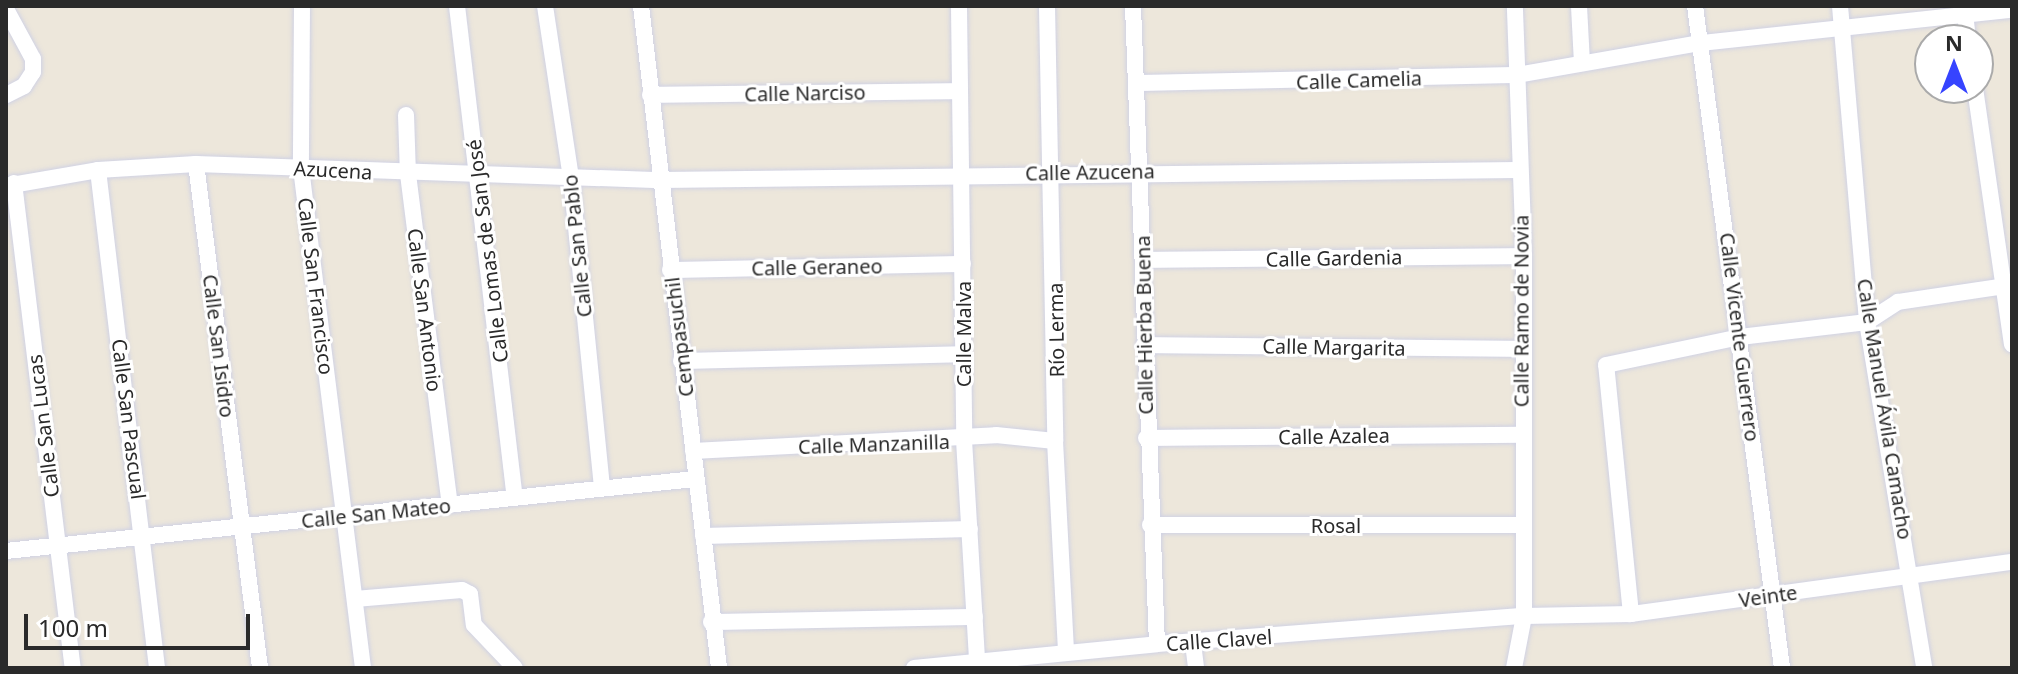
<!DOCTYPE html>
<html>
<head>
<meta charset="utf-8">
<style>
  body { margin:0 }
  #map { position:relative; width:2018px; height:674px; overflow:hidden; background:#ede7db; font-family:"Noto Sans",sans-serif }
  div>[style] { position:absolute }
  .roads { filter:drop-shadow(0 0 2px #d0d2e4) drop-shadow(0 0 2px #d0d2e4) }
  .street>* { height:16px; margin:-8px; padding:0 8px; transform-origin:8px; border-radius:8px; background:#fff }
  span { translate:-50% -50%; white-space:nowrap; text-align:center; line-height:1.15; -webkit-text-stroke:6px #fff; paint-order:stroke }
  .street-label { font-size:20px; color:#2a2a2a }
  .frame { position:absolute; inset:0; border:8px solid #2a2a2a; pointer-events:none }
  .north { position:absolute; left:1914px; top:24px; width:80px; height:80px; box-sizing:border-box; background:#fff; border:2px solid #aaa; border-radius:50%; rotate:0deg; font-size:22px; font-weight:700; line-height:32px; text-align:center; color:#2a2a2a }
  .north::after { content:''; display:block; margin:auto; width:28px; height:36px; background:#3644ff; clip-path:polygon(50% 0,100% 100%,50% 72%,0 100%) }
  .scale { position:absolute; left:24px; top:614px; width:226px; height:36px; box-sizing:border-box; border:4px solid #2a2a2a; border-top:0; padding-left:10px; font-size:24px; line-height:28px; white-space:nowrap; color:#2a2a2a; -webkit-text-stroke:6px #fff; paint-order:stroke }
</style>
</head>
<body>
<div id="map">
  <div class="roads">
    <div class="street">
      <div style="left:302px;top:6px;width:162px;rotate:90.4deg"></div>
      <div style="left:301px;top:168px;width:504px;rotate:82.93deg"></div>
      <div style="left:457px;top:6px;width:494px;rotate:83.3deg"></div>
      <div style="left:545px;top:6px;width:173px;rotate:81.4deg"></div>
      <div style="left:571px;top:177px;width:312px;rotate:84.3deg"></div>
      <div style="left:641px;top:6px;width:667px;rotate:83.28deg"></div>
      <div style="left:959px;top:6px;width:434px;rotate:89.3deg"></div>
      <div style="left:964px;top:440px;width:222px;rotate:86.6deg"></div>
      <div style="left:1047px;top:6px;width:435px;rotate:88.9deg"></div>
      <div style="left:1055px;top:441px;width:212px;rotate:87deg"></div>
      <div style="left:1133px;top:6px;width:638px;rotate:87.85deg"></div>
      <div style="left:1579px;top:6px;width:57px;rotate:87deg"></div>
      <div style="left:1695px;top:6px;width:668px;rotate:82.51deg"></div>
      <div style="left:1840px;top:6px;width:317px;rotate:85.1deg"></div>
      <div style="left:1867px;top:322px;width:351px;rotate:80.6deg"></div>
      <div style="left:1964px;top:6px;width:34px;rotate:83deg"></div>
      <div style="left:6px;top:9px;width:57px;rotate:61.6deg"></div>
      <div style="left:33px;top:59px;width:13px;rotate:90deg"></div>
      <div style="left:33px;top:72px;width:17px;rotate:123deg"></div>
      <div style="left:24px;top:86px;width:20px;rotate:153deg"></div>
      <div style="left:1136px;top:83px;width:381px;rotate:-1.2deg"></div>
      <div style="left:1517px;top:75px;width:187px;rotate:-9.9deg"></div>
      <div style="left:1701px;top:43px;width:313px;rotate:-6.1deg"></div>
      <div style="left:1975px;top:88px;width:259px;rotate:81.8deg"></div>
      <div style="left:650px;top:95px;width:310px;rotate:-0.7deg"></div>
      <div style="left:406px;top:115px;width:59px;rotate:88.1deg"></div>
      <div style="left:408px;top:174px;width:334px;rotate:82.8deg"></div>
      <div style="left:196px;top:164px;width:508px;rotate:82.76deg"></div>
      <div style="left:98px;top:170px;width:501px;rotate:83.24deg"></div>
      <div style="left:14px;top:183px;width:489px;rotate:83.1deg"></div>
      <div style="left:6px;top:186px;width:93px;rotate:-9.9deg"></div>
      <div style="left:98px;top:170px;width:98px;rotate:-3.5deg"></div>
      <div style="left:196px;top:164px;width:465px;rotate:2deg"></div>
      <div style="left:661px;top:180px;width:857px;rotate:-0.67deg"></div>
      <div style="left:1144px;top:260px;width:380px;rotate:-0.6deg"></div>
      <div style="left:670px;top:270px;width:293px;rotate:-1.2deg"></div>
      <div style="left:1144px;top:345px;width:379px;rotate:0.6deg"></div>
      <div style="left:681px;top:361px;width:282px;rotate:-1.4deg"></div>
      <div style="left:1146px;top:438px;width:376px;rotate:-0.5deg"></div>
      <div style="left:693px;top:451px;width:303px;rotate:-3deg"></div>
      <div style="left:996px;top:435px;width:59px;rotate:5.8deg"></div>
      <div style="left:1150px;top:525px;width:371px"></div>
      <div style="left:703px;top:536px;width:267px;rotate:-1.5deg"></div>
      <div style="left:6px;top:551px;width:693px;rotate:-5.97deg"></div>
      <div style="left:355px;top:599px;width:107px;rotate:-4.8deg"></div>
      <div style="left:462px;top:590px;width:9px;rotate:27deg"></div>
      <div style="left:470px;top:594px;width:31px;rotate:83deg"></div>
      <div style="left:474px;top:625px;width:59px;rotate:46.4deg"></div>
      <div style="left:1631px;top:614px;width:250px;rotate:-95.7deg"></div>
      <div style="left:1606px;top:365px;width:137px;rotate:-11.8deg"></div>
      <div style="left:1740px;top:337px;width:128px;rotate:-6.7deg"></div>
      <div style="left:1867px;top:322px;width:37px;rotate:-33deg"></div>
      <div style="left:1898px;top:302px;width:115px;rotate:-8.5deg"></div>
      <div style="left:711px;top:622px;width:264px;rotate:-1.1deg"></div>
      <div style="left:1193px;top:643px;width:25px;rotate:83deg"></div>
      <div style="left:914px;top:668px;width:244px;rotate:-5.6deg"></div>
      <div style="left:1157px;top:644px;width:368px;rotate:-4.4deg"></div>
      <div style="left:1524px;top:616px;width:107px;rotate:-1.1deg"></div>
      <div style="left:1631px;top:614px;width:385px;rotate:-7.8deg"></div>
      <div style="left:1514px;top:668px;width:53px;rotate:-79.1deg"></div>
      <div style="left:1524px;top:616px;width:360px;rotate:-90deg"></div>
      <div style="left:1524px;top:256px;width:250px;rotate:-92.1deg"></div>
    </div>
  </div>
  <div class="street-label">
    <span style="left:1359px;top:80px;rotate:-2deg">Calle Camelia</span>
    <span style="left:805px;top:93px;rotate:-1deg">Calle Narciso</span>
    <span style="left:333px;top:170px;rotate:3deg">Azucena</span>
    <span style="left:1090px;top:172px;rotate:-1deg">Calle Azucena</span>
    <span style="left:577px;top:246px;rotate:-96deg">Calle San Pablo</span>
    <span style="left:487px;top:251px;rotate:-97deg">Calle Lomas de San José</span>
    <span style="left:1334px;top:258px;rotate:-1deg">Calle Gardenia</span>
    <span style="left:817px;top:267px;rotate:-1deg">Calle Geraneo</span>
    <span style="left:316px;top:286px;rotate:83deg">Calle San Francisco</span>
    <span style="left:425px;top:310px;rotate:83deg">Calle San Antonio</span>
    <span style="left:1521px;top:311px;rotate:-90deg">Calle Ramo de Novia</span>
    <span style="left:1144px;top:325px;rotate:-91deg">Calle Hierba Buena</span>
    <span style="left:1056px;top:330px;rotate:-91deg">Río Lerma</span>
    <span style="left:963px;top:334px;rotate:-90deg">Calle Malva</span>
    <span style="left:679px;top:337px;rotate:-97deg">Cempasuchil</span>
    <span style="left:1740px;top:337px;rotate:83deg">Calle Vicente Guerrero</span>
    <span style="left:219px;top:346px;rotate:83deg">Calle San Isidro</span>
    <span style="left:1334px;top:347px;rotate:1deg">Calle Margarita</span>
    <span style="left:1885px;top:409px;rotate:81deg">Calle Manuel Ávila Camacho</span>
    <span style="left:129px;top:419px;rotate:83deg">Calle San Pascual</span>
    <span style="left:43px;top:426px;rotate:-97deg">Calle San Lucas</span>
    <span style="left:1334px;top:436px;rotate:-1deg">Calle Azalea</span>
    <span style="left:874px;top:444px;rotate:-2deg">Calle Manzanilla</span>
    <span style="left:376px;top:513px;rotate:-6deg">Calle San Mateo</span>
    <span style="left:1336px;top:525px">Rosal</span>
    <span style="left:1768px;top:596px;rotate:-8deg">Veinte</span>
    <span style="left:1219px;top:640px;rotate:-4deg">Calle Clavel</span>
  </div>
  <div class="frame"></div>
  <div class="north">N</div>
  <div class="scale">100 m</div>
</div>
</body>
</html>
